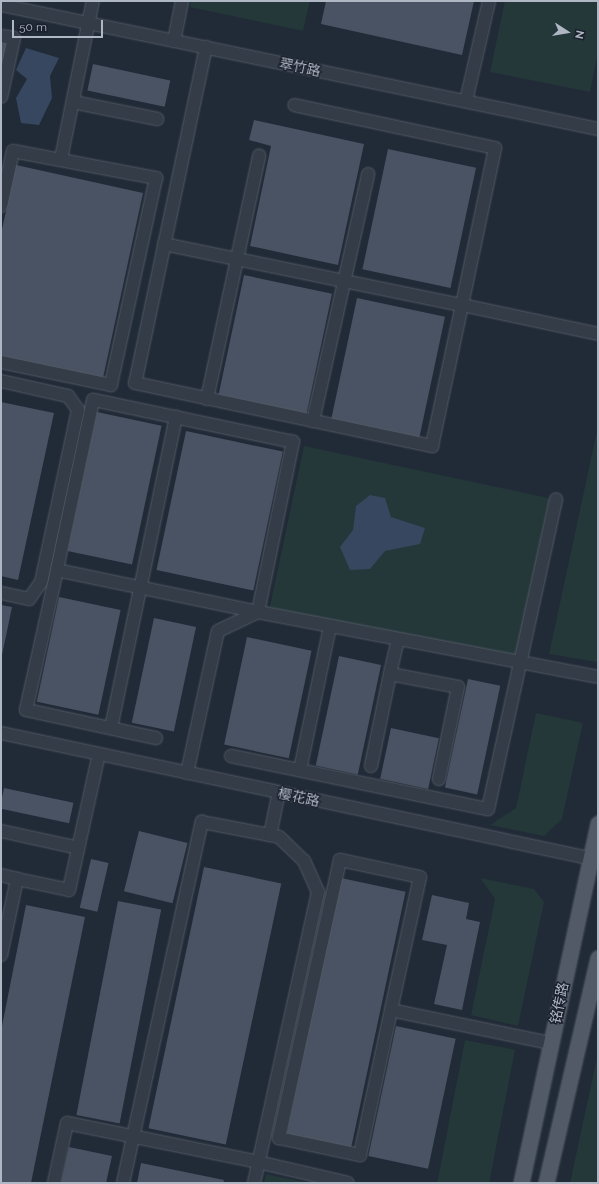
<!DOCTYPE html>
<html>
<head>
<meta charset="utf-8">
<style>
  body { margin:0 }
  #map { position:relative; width:599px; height:1184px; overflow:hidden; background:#212a37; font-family:Raleway,"Noto Sans SC",sans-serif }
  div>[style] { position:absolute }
  .green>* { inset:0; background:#243739; transform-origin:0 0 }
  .water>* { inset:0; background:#37475f }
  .building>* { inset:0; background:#495363; transform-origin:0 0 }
  .roads { filter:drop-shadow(0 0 1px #525965) drop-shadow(0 0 1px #525965) }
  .minor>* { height:12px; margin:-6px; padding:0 6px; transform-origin:6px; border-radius:6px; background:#343c47 }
  .major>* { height:15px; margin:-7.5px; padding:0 7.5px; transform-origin:7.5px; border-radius:7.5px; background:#525a67 }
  span { translate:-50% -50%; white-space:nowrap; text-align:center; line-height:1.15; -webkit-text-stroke:3px #1a212c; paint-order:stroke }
  .street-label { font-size:14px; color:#afb6c4 }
  .frame { position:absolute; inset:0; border:2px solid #afb6c4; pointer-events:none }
  .north { position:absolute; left:547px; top:12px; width:40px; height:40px; -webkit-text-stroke:3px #1a212c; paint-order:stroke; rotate:102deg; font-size:11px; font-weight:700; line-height:16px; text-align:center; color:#afb6c4 }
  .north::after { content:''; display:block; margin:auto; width:14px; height:18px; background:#afb6c4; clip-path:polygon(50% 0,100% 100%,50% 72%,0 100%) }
  .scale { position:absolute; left:12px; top:20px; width:91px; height:18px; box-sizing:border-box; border:2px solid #afb6c4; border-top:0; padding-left:5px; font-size:12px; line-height:14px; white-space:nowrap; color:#afb6c4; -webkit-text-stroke:3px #1a212c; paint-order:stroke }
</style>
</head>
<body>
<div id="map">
  <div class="green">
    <div style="clip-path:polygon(191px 1px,310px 1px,303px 31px,190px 7px)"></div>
    <div style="clip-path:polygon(505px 1px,598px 1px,598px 52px,590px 92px,490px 72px)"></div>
    <div style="clip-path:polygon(598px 426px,598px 655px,597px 662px,549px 654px)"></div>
    <div style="left:304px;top:446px;width:251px;height:165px;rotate:12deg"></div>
    <div style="clip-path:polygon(536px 713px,583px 723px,562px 819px,544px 836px,490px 825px,516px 808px)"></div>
    <div style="clip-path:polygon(480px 878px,534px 889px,544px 902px,518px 1026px,471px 1015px,495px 899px)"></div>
    <div style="left:465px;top:1040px;width:51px;height:146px;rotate:11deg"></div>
    <div style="clip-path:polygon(598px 1053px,598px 1183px,570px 1183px)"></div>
    <div style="clip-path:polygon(266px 1174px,304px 1182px,303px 1183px,264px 1183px)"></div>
  </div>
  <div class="water">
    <div style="clip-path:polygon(26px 48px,59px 58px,50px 76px,52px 98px,39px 125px,21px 123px,16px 98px,27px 79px,16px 70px)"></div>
    <div style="clip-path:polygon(370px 495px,385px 498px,391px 517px,425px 528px,420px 544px,385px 551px,370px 569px,350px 570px,340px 547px,353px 530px,356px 506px)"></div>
  </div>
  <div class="building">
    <div style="clip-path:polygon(326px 1px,474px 1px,462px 55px,321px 24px)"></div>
    <div style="clip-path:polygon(1px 39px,7px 41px,2px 68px,1px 68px)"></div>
    <div style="left:93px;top:64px;width:79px;height:27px;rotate:12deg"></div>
    <div style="clip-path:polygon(254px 120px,364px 144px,338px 265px,250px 246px,271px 146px,249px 140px)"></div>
    <div style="left:388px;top:149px;width:90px;height:123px;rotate:12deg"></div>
    <div style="clip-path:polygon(16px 165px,143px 193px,103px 378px,1px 356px,1px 234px)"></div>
    <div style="left:244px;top:275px;width:90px;height:124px;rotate:12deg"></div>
    <div style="left:357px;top:298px;width:90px;height:124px;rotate:12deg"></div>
    <div style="clip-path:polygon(1px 402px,54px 413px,18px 580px,1px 576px)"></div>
    <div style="left:97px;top:412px;width:66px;height:142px;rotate:12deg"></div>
    <div style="left:186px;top:431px;width:99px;height:142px;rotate:12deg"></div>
    <div style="left:59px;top:597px;width:63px;height:107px;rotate:12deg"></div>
    <div style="clip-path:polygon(1px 605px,12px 607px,2px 655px,1px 655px)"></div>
    <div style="left:154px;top:618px;width:43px;height:107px;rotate:12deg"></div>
    <div style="left:247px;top:637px;width:66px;height:110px;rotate:12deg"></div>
    <div style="left:339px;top:656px;width:43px;height:112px;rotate:12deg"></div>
    <div style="left:468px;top:679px;width:33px;height:111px;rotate:12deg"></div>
    <div style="left:391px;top:728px;width:49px;height:52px;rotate:12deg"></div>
    <div style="left:4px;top:788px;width:71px;height:21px;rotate:12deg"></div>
    <div style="left:139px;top:831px;width:50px;height:62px;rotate:14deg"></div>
    <div style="left:91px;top:859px;width:18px;height:50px;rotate:13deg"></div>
    <div style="left:204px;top:867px;width:79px;height:267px;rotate:12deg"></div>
    <div style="left:341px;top:878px;width:66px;height:262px;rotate:12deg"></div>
    <div style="clip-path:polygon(432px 895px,469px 903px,466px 919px,480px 922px,462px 1010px,434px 1004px,447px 945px,422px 940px)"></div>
    <div style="left:118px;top:901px;width:44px;height:218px;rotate:11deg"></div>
    <div style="clip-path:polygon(26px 905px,85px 917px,31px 1183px,1px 1183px,1px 1031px)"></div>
    <div style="left:396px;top:1026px;width:61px;height:133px;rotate:12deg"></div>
    <div style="clip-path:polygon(69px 1147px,112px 1156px,106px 1183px,61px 1183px)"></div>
    <div style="clip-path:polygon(141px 1163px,224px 1180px,223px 1183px,137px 1183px)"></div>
  </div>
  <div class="roads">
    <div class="minor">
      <div style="left:1px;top:5px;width:610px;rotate:11.73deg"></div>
      <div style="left:1px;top:36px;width:13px;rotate:9deg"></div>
      <div style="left:14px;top:38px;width:60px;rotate:102.4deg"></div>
      <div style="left:174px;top:41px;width:41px;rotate:-78.7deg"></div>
      <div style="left:206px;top:47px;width:343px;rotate:101.9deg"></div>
      <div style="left:135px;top:383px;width:304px;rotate:12deg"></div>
      <div style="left:432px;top:446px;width:144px;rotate:-78deg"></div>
      <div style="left:462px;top:305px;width:139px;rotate:12deg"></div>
      <div style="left:466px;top:101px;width:103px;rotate:-77deg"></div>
      <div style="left:73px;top:102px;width:86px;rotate:11.4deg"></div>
      <div style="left:61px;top:159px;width:161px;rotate:-78.6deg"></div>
      <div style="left:1px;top:206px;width:56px;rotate:-77.7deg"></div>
      <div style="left:13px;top:151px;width:146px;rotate:10.7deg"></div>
      <div style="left:156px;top:178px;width:212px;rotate:102.3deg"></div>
      <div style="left:111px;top:385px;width:112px;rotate:-168.2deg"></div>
      <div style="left:164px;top:244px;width:304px;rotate:11.6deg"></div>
      <div style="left:462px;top:305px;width:160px;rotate:-78.1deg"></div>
      <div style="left:495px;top:148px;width:205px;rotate:-167.9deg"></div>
      <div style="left:1px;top:381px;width:69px;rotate:12.6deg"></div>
      <div style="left:68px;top:396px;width:17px;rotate:54deg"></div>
      <div style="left:78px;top:410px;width:176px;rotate:102.1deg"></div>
      <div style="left:41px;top:582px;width:21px;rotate:125deg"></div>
      <div style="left:29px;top:599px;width:29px;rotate:-168deg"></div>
      <div style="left:207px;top:399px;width:249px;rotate:-77.9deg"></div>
      <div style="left:313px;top:421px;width:253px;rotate:-77.4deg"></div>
      <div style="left:57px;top:570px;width:143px;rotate:102.5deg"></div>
      <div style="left:26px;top:710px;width:133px;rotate:12.2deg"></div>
      <div style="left:258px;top:612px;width:174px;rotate:-78.4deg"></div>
      <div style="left:293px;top:442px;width:204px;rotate:-168.1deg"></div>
      <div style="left:93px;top:400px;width:174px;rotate:102deg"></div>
      <div style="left:57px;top:570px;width:205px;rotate:11.8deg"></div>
      <div style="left:258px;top:612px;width:346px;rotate:10.8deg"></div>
      <div style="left:398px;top:639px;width:36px;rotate:103deg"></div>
      <div style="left:390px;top:674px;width:69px;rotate:10.8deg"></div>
      <div style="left:458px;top:687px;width:94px;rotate:101.7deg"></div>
      <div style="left:111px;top:728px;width:318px;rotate:-78.2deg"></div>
      <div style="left:1px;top:733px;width:610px;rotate:12.01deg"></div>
      <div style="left:231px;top:756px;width:262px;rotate:11.7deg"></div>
      <div style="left:488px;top:809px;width:317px;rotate:-77.6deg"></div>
      <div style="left:371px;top:766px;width:94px;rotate:-78.3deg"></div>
      <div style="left:300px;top:770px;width:147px;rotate:-78.2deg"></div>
      <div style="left:187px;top:773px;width:145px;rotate:-77.7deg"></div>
      <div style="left:218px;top:631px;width:44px;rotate:-25.4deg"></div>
      <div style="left:1px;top:831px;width:79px;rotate:12.4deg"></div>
      <div style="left:1px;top:875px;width:16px;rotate:14deg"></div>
      <div style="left:1px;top:955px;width:78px;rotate:-78.1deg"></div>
      <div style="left:17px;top:879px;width:53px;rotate:11.9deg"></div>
      <div style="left:69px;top:890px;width:139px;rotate:-77.6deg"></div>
      <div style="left:391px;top:1010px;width:136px;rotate:-77.7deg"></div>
      <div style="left:420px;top:877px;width:82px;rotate:-168deg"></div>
      <div style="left:340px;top:860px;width:285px;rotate:102.4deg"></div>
      <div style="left:279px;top:1138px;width:83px;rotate:11.9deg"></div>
      <div style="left:360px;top:1155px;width:148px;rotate:-77.9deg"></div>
      <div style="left:391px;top:1010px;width:163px;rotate:11.7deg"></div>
      <div style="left:54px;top:1183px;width:61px;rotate:-77.8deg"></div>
      <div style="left:67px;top:1123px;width:195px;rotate:11.5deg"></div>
      <div style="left:258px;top:1162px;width:92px;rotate:13.1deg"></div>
      <div style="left:123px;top:1183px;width:370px;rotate:-77.7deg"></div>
      <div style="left:202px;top:822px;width:69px;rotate:10.8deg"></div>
      <div style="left:254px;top:1183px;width:298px;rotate:-77.6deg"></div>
      <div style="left:318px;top:892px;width:34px;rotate:-114deg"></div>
      <div style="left:304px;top:861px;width:35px;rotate:-136deg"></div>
      <div style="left:279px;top:837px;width:9px;rotate:-167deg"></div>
      <div style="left:270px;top:835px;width:44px;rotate:-78.2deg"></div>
    </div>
    <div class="major">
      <div style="left:521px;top:1183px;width:368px;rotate:-77.9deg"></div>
      <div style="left:546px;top:1183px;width:231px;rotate:-77deg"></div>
    </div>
  </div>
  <div class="street-label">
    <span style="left:300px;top:67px;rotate:12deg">翠竹路</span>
    <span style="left:299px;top:797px;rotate:12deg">樱花路</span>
    <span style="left:559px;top:1003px;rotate:-78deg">铭传路</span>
  </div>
  <div class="frame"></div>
  <div class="north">N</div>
  <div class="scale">50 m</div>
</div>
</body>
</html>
